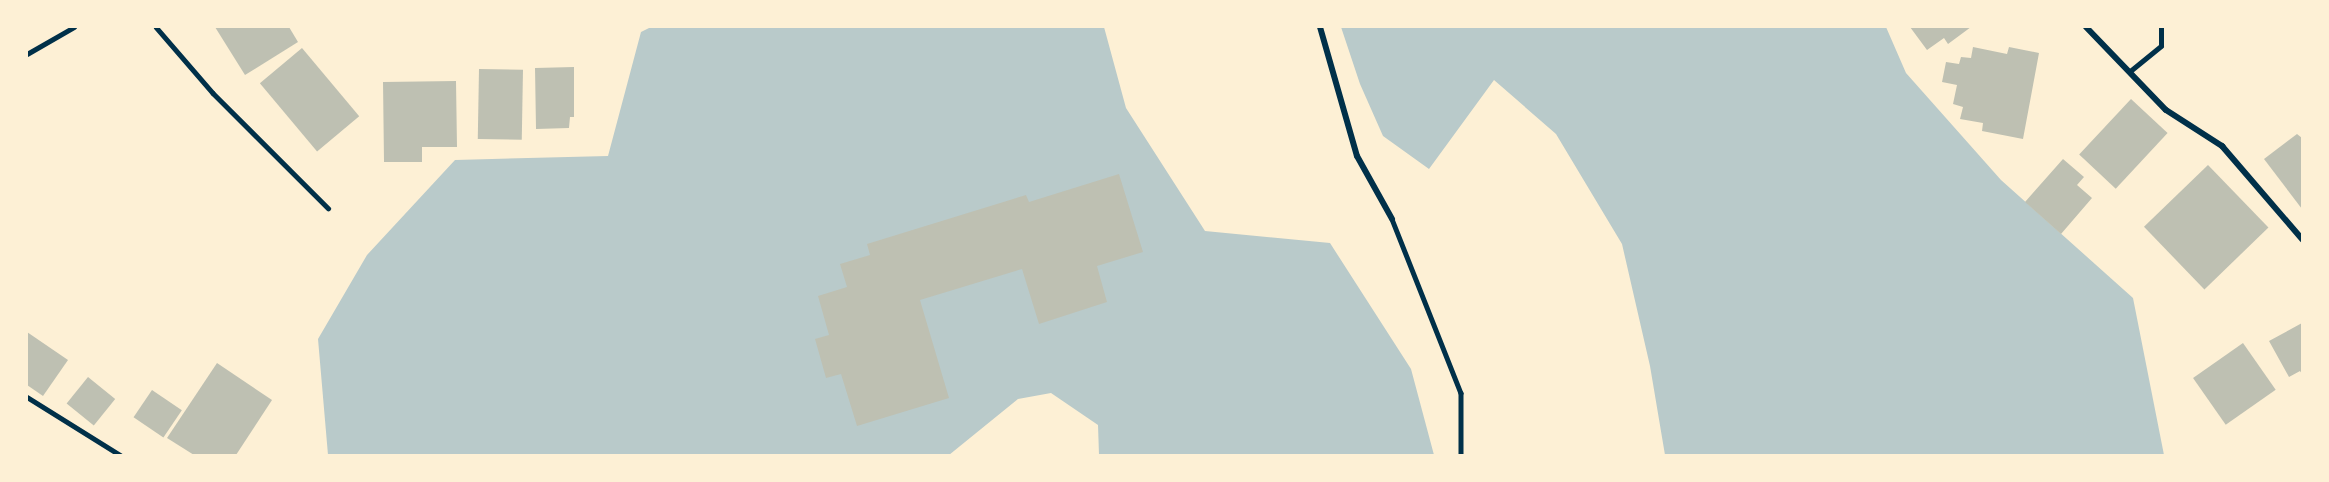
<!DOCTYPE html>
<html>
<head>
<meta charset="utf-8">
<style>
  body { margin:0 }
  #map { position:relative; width:2329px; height:482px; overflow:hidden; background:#fdf0d5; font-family:"Fira Sans Condensed",sans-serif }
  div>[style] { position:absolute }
  .green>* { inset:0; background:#b9caca }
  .building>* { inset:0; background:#bec0b2; transform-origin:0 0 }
  .service>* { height:4.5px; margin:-2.25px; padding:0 2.25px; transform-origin:2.25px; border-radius:2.25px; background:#003049 }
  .minor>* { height:6px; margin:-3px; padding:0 3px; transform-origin:3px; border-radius:3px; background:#003049 }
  span { translate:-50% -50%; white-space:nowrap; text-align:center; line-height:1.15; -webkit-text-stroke:4.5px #fdf0d5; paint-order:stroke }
  .frame { position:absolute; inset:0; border:28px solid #fdf0d5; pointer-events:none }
</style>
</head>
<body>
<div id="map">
  <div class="green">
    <div style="clip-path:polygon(651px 27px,1104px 27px,1126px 108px,1205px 231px,1330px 243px,1411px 369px,1434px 455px,1099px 455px,1098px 425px,1051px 393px,1018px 399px,949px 455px,328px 455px,318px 339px,367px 255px,455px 160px,608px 156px,641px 32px)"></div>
    <div style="clip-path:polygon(1341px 27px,1886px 27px,1906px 73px,2001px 180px,2133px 298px,2164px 455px,1665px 455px,1650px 366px,1622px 244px,1556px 134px,1494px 80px,1429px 169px,1383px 136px,1360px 84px)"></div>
  </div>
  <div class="building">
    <div style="clip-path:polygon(215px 27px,289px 27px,298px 42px,245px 75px)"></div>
    <div style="clip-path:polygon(1910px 27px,1971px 27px,1948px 44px,1944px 38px,1927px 50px)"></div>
    <div style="clip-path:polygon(1973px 47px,2007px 54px,2009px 47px,2039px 53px,2023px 139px,1982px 131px,1983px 123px,1960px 119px,1963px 107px,1953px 104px,1957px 85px,1942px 82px,1946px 62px,1959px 64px,1961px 57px,1971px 58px)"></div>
    <div style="left:302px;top:48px;width:89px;height:55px;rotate:50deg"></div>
    <div style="clip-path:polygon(574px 67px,574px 117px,570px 117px,569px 128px,536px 129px,535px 68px)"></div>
    <div style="left:479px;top:69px;width:44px;height:70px;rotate:1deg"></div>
    <div style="clip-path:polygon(456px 81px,457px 147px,422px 147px,422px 162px,384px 162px,383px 82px)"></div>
    <div style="left:2131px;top:99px;width:50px;height:76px;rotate:43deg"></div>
    <div style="clip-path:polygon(2297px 134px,2302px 138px,2302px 209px,2264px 159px)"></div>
    <div style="clip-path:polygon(2063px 159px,2084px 177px,2077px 185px,2092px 198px,2061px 234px,2025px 202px)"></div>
    <div style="left:2208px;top:165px;width:87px;height:89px;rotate:46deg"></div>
    <div style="clip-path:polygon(1119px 174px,1143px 252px,1097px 266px,1107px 302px,1039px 324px,1022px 269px,920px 300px,949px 398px,857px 426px,841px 374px,826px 378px,815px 339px,829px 335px,818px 296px,847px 287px,840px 264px,870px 255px,867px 244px,1026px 195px,1029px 202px)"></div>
    <div style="clip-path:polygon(2302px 323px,2302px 374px,2300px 371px,2289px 377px,2269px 341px)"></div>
    <div style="clip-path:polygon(27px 332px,68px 360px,43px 396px,27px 385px)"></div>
    <div style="left:2243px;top:343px;width:57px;height:61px;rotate:55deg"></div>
    <div style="clip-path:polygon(217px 363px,272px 400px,236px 455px,194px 455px,167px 438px)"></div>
    <div style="left:88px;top:377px;width:35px;height:34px;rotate:39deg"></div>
    <div style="left:152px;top:390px;width:36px;height:33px;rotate:34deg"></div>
  </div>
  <div class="service">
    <div style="left:156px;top:27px;width:87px;rotate:49.2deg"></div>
    <div style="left:213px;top:93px;width:163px;rotate:45deg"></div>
    <div style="left:27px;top:54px;width:54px;rotate:-29.9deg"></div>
    <div style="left:2129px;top:72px;width:41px;rotate:-39.1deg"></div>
    <div style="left:2161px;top:46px;width:19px;rotate:-90deg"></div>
    <div style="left:1392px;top:219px;width:187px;rotate:68.4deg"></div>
    <div style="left:1461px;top:393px;width:62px;rotate:90deg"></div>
    <div style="left:27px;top:397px;width:110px;rotate:31.9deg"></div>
  </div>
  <div class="minor">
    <div style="left:1320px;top:27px;width:134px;rotate:74deg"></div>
    <div style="left:1357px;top:156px;width:72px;rotate:60.9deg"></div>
    <div style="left:2086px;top:27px;width:115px;rotate:46.1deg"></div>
    <div style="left:2166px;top:110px;width:67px;rotate:32.7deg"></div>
    <div style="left:2222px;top:146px;width:123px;rotate:49.3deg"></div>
  </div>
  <div class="frame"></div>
</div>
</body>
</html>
